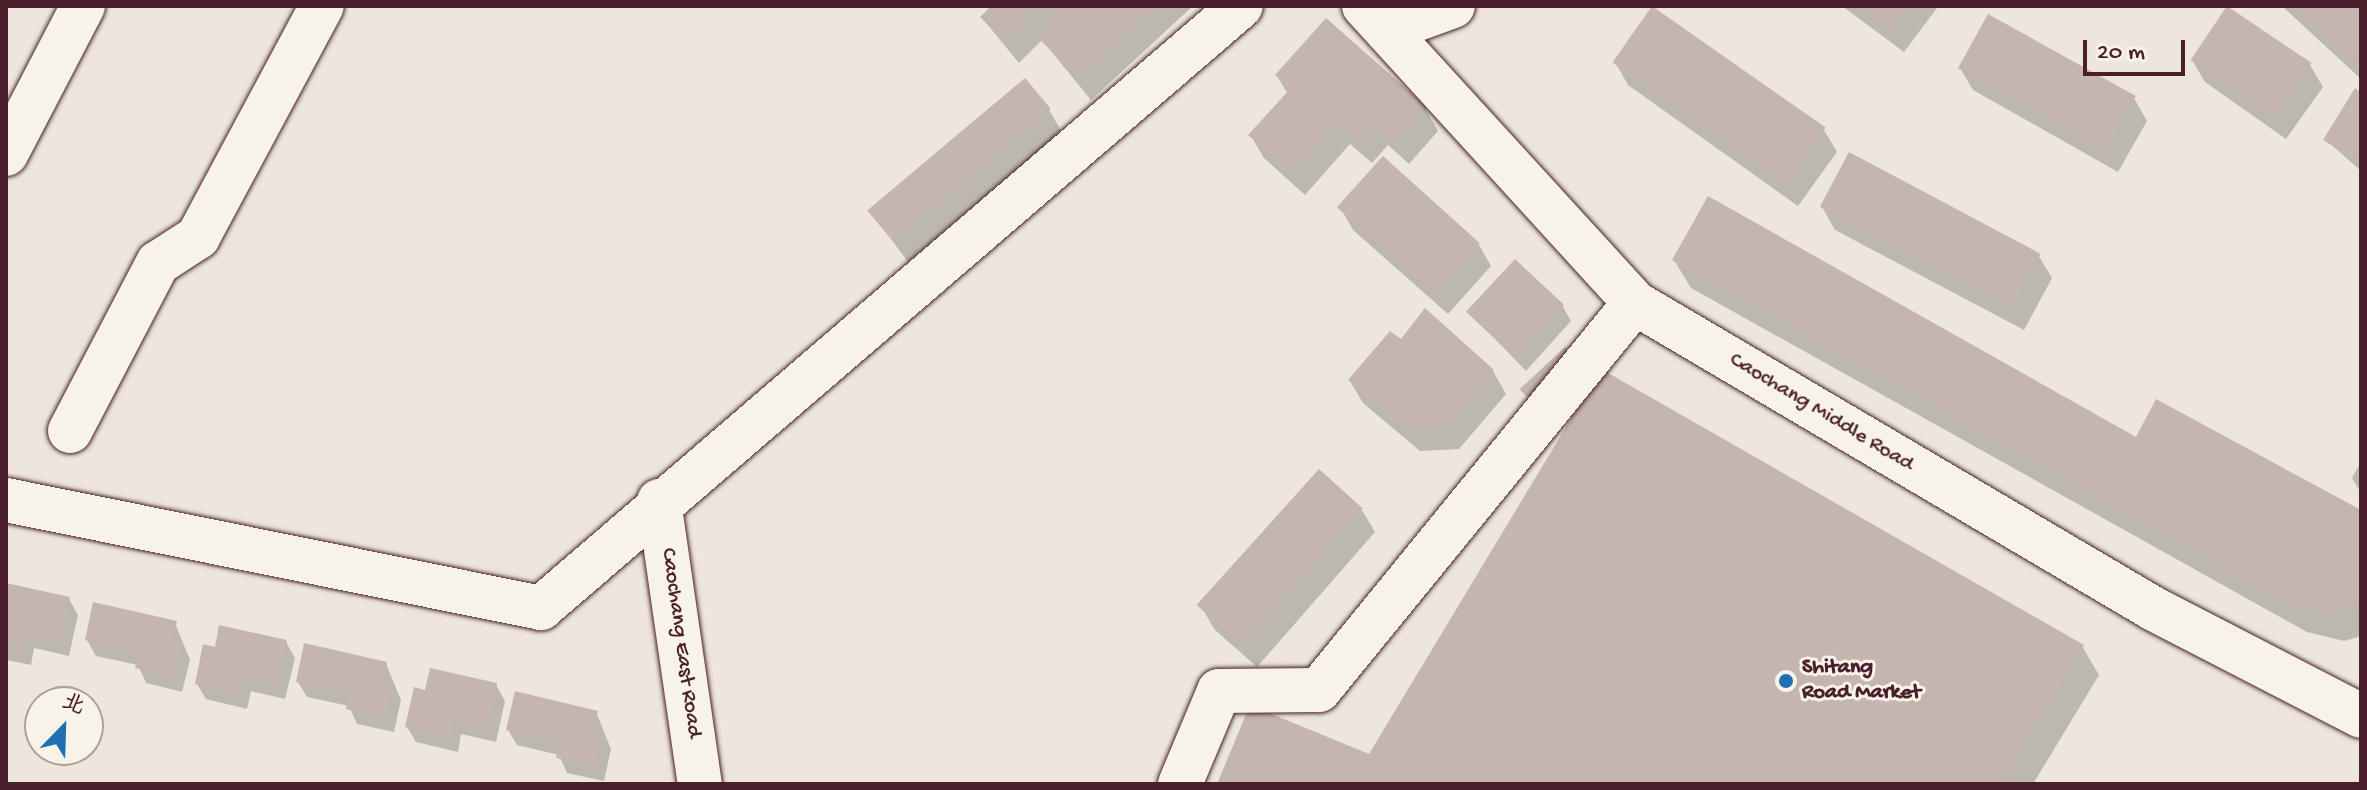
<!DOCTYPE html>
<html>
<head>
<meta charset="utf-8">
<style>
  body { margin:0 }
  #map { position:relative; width:2367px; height:790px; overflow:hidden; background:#ece6dd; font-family:"Gochi Hand","LXGW WenKai TC",sans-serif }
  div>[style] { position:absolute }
  .shadow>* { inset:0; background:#0003 }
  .building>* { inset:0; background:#c4b5b0; transform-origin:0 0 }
  .roads { filter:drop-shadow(0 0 2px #4a1f2b) drop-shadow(0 0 2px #4a1f2b) }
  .minor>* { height:44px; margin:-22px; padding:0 22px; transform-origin:22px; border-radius:22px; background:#f7f3e8 }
  .dots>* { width:22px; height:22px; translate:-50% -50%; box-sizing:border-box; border:4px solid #f7f3e8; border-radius:50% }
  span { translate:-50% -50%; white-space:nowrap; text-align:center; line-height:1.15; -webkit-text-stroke:6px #f7f3e8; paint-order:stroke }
  .street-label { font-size:22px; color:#4a1f2b }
  .poi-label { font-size:22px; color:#4a1f2b; font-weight:700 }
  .left { translate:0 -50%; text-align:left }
  .frame { position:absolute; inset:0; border:8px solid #4a1f2b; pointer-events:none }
  .north { position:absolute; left:24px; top:686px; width:80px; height:80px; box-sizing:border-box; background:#f7f3e8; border:2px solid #b29e9c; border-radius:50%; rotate:23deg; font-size:22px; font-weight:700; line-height:32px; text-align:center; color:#4a1f2b }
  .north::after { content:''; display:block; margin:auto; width:28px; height:36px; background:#1f6fb2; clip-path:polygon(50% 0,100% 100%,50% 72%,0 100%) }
  .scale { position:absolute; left:2083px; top:40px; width:102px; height:36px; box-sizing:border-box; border:4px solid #4a1f2b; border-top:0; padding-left:10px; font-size:24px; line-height:28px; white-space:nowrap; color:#4a1f2b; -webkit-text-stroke:6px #f7f3e8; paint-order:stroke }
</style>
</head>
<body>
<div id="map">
  <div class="shadow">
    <div style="clip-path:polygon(994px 6px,1193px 6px,1091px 100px,1042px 40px,1019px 63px,982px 18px)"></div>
    <div style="clip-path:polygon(1842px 6px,1936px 6px,1937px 8px,1904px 52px)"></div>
    <div style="clip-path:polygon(2282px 6px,2361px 6px,2361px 79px)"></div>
    <div style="clip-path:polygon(2192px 60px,2310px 65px,2323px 87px,2286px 139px,2205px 82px)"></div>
    <div style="clip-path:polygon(1615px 62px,1824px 130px,1837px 152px,1798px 206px,1628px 85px)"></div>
    <div style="clip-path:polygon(1960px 68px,2134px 98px,2147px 121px,2118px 172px,1973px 90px)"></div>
    <div style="clip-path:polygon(1277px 76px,1425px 108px,1438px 131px,1409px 164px,1388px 145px,1372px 163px,1350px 144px,1305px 195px,1264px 158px,1251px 136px,1288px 94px)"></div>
    <div style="clip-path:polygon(2361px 95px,2361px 171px,2326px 140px)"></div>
    <div style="clip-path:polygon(1049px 110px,1062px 132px,908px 262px,871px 212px)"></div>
    <div style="clip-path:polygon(1340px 207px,1478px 243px,1491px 266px,1448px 314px,1353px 230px)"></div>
    <div style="clip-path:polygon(1822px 207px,2038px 255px,2052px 278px,2024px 330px,1835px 230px)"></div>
    <div style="clip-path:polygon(1674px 260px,2137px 439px,2361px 513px,2361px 636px,2344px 641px,2307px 632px,1691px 288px)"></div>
    <div style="clip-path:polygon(1562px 305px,1571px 321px,1526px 371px,1469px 312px)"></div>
    <div style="clip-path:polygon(1402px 341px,1493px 371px,1506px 394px,1459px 449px,1420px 451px,1363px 403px,1350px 381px)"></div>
    <div style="clip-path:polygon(2361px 462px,2361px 493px,2352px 478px)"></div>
    <div style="clip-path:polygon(1362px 510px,1375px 532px,1257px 667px,1214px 629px,1201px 606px)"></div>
    <div style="clip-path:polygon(6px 585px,69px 599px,78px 615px,69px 656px,34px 648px,31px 665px,6px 660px)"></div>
    <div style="clip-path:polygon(175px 623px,190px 660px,182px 692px,146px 683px,138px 665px,96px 656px,87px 640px)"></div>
    <div style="clip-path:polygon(286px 642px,295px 658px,285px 699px,251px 691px,247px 709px,206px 699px,197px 684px,216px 649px)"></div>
    <div style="clip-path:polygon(2082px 646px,2099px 675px,2033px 784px,1219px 784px)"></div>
    <div style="clip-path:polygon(386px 664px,401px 700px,394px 732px,357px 724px,349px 706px,307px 697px,298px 682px)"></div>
    <div style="clip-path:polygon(496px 685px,505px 701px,496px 742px,461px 734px,458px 752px,416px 742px,407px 727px,427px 692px)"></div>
    <div style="clip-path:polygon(596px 712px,611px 749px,604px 781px,567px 773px,559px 755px,517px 745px,508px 730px)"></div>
  </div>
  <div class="building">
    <div style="clip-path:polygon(991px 6px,1040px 6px,1005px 42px,980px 17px)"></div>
    <div style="clip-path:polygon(1063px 6px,1156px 6px,1077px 79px,1038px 37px)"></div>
    <div style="left:1652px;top:6px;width:212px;height:69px;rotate:35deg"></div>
    <div style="clip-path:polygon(1857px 6px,1909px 6px,1890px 31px)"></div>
    <div style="left:2227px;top:6px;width:102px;height:65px;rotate:34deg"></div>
    <div style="clip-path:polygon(2291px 6px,2361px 6px,2361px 70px)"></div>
    <div style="left:1988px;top:14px;width:169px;height:62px;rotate:29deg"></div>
    <div style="clip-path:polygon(1326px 18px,1427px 107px,1395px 142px,1374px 124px,1358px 142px,1336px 122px,1292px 173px,1248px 135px,1290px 89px,1275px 75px)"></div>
    <div style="left:1025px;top:78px;width:40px;height:206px;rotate:50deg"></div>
    <div style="clip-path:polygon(2355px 88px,2361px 92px,2361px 163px,2323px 140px)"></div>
    <div style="left:1849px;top:152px;width:217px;height:62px;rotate:28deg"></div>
    <div style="left:1383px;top:156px;width:130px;height:69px;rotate:42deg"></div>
    <div style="clip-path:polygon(1708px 196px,2136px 437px,2156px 399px,2361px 510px,2361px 603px,2326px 613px,2290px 604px,1672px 260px)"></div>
    <div style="left:1515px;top:259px;width:67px;height:72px;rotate:43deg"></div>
    <div style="clip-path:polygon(1425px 308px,1494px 370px,1446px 427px,1406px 429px,1348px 380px,1390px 331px,1401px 339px)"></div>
    <div style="left:1565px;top:347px;width:18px;height:62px;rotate:47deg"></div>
    <div style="clip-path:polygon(1601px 369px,2084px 645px,2007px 771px,1990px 784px,1217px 784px,1250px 705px,1369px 754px)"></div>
    <div style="left:1319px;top:469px;width:59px;height:183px;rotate:42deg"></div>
    <div style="clip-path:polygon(6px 583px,70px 597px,61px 641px,26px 634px,22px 651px,6px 647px)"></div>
    <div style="clip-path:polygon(93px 602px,177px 621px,172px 640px,182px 642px,174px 677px,135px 668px,138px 653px,85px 640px)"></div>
    <div style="clip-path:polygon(219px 625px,287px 640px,277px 684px,243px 677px,239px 694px,195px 684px,203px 644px,215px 647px)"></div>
    <div style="clip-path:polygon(304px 643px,387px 662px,383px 681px,393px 683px,385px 717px,346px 709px,350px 694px,296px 682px)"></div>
    <div style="clip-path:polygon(430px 668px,497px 683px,488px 727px,453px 720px,450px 737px,405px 727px,414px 687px,425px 690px)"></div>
    <div style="clip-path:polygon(515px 691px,598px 711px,593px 729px,603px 731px,595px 766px,556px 758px,560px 742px,506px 730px)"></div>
  </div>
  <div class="roads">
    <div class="minor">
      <div style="left:1364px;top:6px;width:402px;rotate:47.6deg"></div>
      <div style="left:1635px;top:303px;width:602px;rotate:30.52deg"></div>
      <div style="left:2154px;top:609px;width:233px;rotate:27.3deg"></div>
      <div style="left:1390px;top:29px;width:67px;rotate:-20.1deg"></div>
      <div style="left:6px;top:154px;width:167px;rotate:-62.5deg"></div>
      <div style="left:70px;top:431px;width:190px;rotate:-62.4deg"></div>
      <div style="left:158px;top:263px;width:48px;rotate:-33deg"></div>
      <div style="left:198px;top:237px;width:262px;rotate:-61.8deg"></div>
      <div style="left:6px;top:500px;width:546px;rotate:11.41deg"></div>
      <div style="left:541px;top:608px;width:923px;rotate:-40.7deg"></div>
      <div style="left:659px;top:501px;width:286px;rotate:81.8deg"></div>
      <div style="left:1180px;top:784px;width:101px;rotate:-67.2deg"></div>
      <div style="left:1219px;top:691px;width:100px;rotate:-0.6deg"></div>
      <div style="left:1319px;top:690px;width:500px;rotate:-50.8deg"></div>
    </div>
  </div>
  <div class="dots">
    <div style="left:1786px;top:681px;background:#1f6fb2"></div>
  </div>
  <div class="street-label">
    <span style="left:1821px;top:413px;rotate:31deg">Caochang Middle Road</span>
    <span style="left:680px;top:643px;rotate:82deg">Caochang East Road</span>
  </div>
  <div class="poi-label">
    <span class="left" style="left:1802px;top:681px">Shitang<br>Road Market</span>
  </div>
  <div class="frame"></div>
  <div class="north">北</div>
  <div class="scale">20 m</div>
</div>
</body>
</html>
